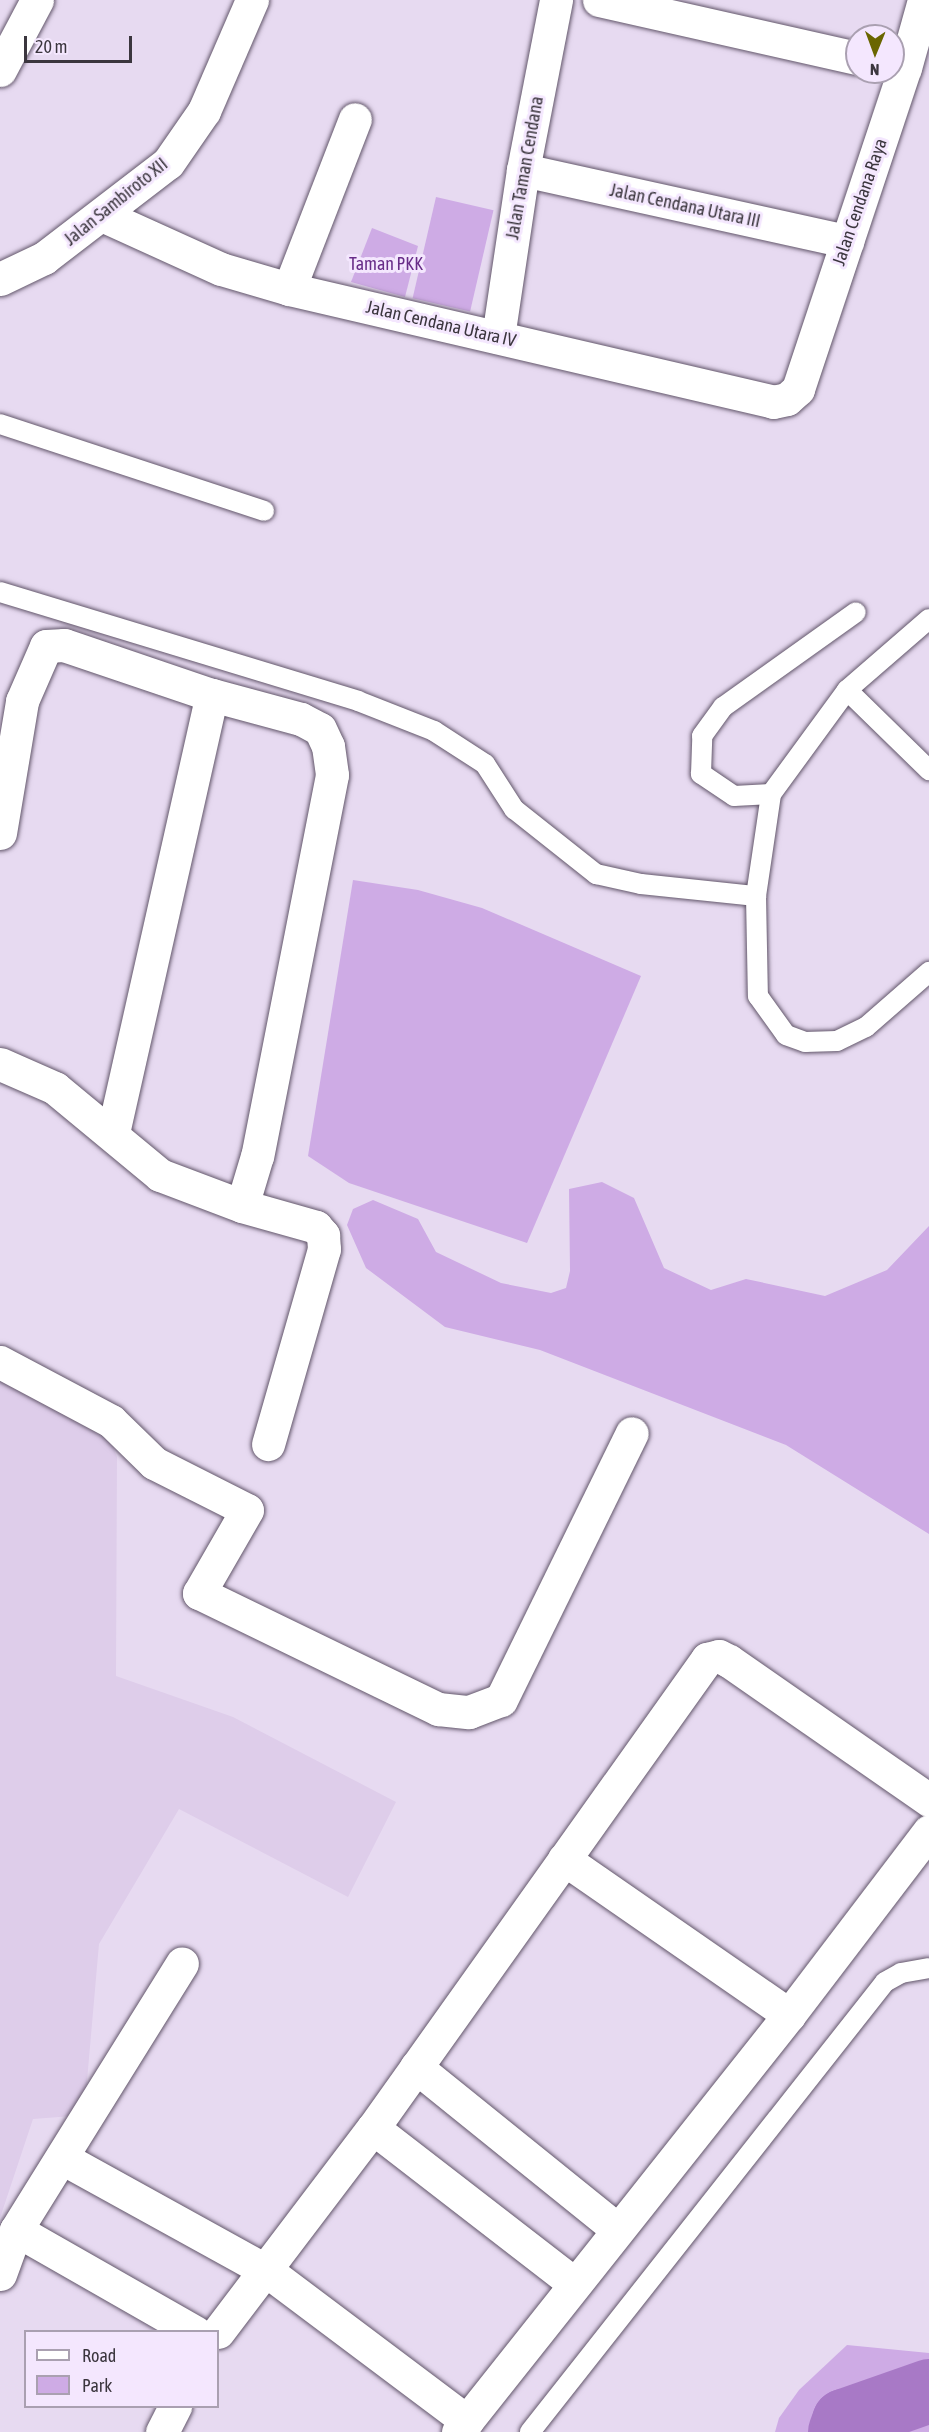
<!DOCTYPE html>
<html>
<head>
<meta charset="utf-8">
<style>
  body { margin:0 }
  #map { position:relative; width:929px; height:2432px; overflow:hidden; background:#e7daf1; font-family:"Asap Condensed",sans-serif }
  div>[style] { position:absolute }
  .built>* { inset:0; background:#decdea }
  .green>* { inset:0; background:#ceabe5; transform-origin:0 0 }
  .river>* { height:64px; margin:-32px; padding:0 32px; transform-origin:32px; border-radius:32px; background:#a879c6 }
  .roads { filter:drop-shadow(0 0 2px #62566a) drop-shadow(0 0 2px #62566a) }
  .service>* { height:20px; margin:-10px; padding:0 10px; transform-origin:10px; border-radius:10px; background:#fff }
  .minor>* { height:33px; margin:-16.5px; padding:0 16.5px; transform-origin:16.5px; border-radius:16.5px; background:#fff }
  .secondary>* { height:33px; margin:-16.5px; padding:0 16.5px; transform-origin:16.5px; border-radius:16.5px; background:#fff }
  span { translate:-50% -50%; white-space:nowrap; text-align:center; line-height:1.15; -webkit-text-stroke:6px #f4e7fe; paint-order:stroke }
  .street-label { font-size:18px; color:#3b363e }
  .park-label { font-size:18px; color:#682d88 }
  .legend { position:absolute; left:24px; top:2330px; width:195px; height:78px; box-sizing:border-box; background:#f4e7fe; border:2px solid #aaa0b1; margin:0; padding:8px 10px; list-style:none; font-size:18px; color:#3b363e }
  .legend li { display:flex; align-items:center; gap:12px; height:30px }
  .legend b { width:30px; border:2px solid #aaa0b1 }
  .north { position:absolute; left:845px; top:24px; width:60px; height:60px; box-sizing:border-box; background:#f4e7fe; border:2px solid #aaa0b1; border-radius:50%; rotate:181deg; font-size:16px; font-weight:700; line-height:24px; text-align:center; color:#3b363e }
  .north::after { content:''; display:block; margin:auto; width:21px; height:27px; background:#6a6600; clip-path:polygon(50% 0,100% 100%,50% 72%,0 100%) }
  .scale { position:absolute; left:24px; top:36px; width:108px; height:27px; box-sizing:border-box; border:3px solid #3b363e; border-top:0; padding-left:8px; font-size:18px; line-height:21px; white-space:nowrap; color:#3b363e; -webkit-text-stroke:4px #f4e7fe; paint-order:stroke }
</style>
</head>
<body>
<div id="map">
  <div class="built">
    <div style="clip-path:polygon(0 1376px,111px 1442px,117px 1457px,116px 1676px,233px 1717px,396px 1802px,348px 1897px,179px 1809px,99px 1944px,84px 2115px,33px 2119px,0 2218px)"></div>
  </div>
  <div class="green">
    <div style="left:436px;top:197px;width:59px;height:104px;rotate:13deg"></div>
    <div style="clip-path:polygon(372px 228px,418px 246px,405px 297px,351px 282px)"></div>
    <div style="clip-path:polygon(353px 880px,418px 890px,482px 908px,641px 976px,527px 1243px,349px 1183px,308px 1156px)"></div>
    <div style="clip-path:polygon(602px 1182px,634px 1198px,664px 1268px,711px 1290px,746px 1279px,825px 1296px,887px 1270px,929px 1226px,929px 1534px,786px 1445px,540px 1350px,445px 1327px,366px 1268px,347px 1225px,353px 1209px,373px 1200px,418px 1219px,436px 1252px,501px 1283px,551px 1293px,566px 1288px,570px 1271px,569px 1189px)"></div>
    <div style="clip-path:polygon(847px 2345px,929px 2353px,929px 2432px,775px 2432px,779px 2418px,799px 2390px)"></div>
  </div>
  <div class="river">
    <div style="left:840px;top:2432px;width:12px;rotate:-70deg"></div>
    <div style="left:844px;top:2421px;width:90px;rotate:-19.4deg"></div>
  </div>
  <div class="roads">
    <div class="service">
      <div style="left:0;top:424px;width:278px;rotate:18.2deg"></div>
      <div style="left:0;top:592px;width:374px;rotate:16.9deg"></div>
      <div style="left:358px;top:701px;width:82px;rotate:21.5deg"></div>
      <div style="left:434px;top:731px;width:61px;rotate:32.9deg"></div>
      <div style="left:485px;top:764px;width:54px;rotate:57.2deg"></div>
      <div style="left:514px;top:809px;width:105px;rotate:38.4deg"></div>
      <div style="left:596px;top:874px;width:46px;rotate:12.5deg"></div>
      <div style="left:641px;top:884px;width:116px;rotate:6deg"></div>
      <div style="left:756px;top:896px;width:100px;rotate:88.9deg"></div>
      <div style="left:758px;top:996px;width:48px;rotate:54.3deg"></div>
      <div style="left:786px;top:1035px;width:20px;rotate:20deg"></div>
      <div style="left:805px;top:1042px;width:32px;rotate:-2deg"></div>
      <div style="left:837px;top:1041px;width:32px;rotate:-26deg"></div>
      <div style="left:866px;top:1027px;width:84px;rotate:-41.1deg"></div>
      <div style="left:847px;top:690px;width:115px;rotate:44.3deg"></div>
      <div style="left:771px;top:794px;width:129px;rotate:-53.8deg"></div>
      <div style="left:847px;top:690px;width:108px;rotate:-40.9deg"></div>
      <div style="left:756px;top:896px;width:103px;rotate:-81.6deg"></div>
      <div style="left:771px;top:794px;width:37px;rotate:177deg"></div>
      <div style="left:734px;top:796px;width:40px;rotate:-146deg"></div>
      <div style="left:701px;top:774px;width:38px;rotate:-88deg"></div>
      <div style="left:702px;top:736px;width:36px;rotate:-54deg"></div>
      <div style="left:723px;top:707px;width:163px;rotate:-35.5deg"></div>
      <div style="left:530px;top:2432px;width:573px;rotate:-51.73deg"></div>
      <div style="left:885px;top:1982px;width:18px;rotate:-29deg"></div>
      <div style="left:901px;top:1973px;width:28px;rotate:-10deg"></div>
    </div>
    <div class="minor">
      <div style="left:599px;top:0;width:264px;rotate:12.7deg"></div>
      <div style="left:523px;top:170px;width:332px;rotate:12.4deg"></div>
      <div style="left:104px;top:216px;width:128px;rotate:24.4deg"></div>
      <div style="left:221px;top:269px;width:71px;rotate:16.4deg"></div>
      <div style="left:289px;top:289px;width:497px;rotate:13.1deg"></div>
      <div style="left:773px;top:402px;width:14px;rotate:-12deg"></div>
      <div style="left:787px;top:399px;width:15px;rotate:-42deg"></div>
      <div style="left:798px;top:389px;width:338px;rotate:-71.6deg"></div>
      <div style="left:905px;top:68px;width:71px;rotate:-74.4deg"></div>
      <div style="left:0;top:279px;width:49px;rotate:-25.5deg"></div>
      <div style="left:44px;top:258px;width:156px;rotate:-37.5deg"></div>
      <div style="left:168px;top:163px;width:63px;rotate:-55.3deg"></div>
      <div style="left:204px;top:111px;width:121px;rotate:-66.6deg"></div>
      <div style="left:289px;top:289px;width:182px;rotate:-68.8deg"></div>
      <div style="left:498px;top:337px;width:169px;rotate:-81.5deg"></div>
      <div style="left:523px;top:170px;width:173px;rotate:-79deg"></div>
      <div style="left:0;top:833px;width:134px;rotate:-80.5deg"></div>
      <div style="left:22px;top:701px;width:60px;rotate:-66.4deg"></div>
      <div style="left:46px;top:646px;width:18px;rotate:-3deg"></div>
      <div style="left:64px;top:645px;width:156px;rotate:18.7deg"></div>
      <div style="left:212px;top:695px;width:92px;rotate:15.1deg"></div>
      <div style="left:301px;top:719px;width:21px;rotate:28deg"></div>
      <div style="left:320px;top:729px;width:19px;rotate:65deg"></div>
      <div style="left:328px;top:746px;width:29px;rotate:82deg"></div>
      <div style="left:332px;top:775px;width:388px;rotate:101.1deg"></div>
      <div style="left:257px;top:1156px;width:52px;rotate:106.7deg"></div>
      <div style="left:242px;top:1206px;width:88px;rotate:-159.3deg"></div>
      <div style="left:160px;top:1175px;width:136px;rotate:-140.4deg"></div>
      <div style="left:55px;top:1088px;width:60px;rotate:-156.4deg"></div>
      <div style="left:113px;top:1133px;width:449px;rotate:-77.3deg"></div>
      <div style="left:242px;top:1206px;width:77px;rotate:15.8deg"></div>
      <div style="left:316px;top:1227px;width:11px;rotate:49deg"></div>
      <div style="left:323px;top:1235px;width:14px;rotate:86deg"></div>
      <div style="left:324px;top:1249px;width:203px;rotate:106deg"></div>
      <div style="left:0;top:1362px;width:126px;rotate:28deg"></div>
      <div style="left:111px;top:1421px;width:60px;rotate:44.3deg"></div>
      <div style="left:154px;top:1463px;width:104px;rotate:26.8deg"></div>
      <div style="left:247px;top:1510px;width:96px;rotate:120deg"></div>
      <div style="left:199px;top:1593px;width:266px;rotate:25.9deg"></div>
      <div style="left:438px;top:1709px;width:31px;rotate:6deg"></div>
      <div style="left:469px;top:1712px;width:34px;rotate:-21deg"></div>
      <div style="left:501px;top:1700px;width:297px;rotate:-63.9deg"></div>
      <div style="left:564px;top:1859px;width:274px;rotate:34.7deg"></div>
      <div style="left:416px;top:2067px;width:258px;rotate:38.9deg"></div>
      <div style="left:373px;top:2128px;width:255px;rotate:37.7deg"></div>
      <div style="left:64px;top:2159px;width:232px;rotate:28.9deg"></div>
      <div style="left:267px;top:2271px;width:250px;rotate:36.9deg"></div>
      <div style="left:16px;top:2230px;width:206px;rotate:29.7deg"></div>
      <div style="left:0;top:2274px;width:47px;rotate:-70deg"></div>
      <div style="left:16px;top:2230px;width:314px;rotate:-58.1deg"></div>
      <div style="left:218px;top:2332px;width:256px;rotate:-52.8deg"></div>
      <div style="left:373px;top:2128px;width:576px;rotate:-54.54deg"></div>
      <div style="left:707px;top:1659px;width:12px;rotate:-14deg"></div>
      <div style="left:719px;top:1656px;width:11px;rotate:27deg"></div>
      <div style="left:729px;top:1661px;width:244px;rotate:34.8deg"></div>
      <div style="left:162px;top:2432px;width:29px;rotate:-63deg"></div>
      <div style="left:458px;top:2432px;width:532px;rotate:-51.56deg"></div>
      <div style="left:789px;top:2015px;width:231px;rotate:-52.7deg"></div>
    </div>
    <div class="secondary">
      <div style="left:0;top:70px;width:79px;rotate:-62.1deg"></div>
    </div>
  </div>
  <div class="street-label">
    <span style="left:525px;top:168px;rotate:-80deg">Jalan Taman Cendana</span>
    <span style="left:116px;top:202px;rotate:-39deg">Jalan Sambiroto XII</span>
    <span style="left:860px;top:202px;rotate:-71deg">Jalan Cendana Raya</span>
    <span style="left:685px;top:206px;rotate:12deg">Jalan Cendana Utara III</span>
    <span style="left:441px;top:324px;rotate:13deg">Jalan Cendana Utara IV</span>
  </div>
  <div class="park-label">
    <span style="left:386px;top:264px">Taman PKK</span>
  </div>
  <ul class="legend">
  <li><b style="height:8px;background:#fff"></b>Road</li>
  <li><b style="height:16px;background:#ceabe5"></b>Park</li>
  </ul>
  <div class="north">N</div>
  <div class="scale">20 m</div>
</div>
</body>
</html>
